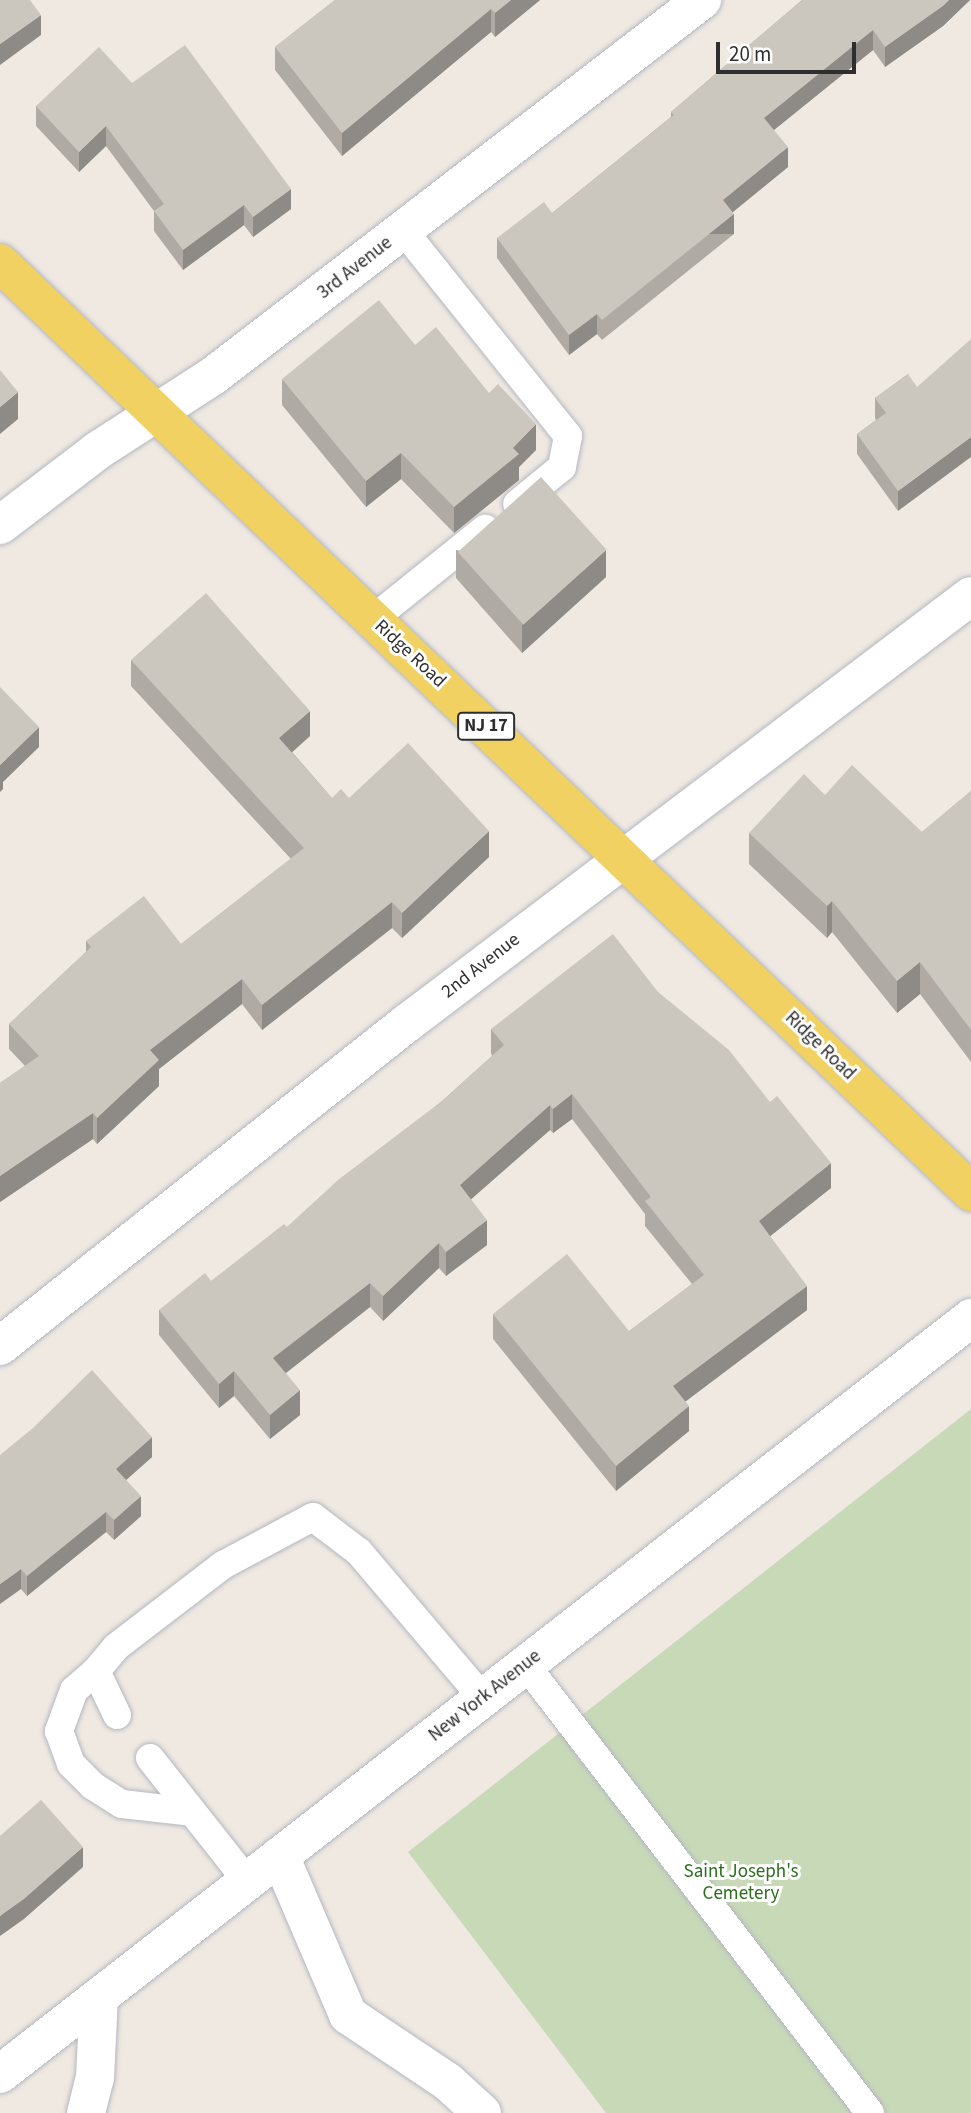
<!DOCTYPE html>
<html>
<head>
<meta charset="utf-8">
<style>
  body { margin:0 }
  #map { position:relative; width:971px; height:2113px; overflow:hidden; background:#efe9e1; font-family:"Source Sans 3",sans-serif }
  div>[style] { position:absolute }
  .cemetery>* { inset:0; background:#c8d9b8 }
  .roads { filter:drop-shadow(0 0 2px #b4b7c1) drop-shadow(0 0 2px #b4b7c1) }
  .service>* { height:28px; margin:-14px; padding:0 14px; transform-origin:14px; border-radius:14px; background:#fff }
  .minor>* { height:38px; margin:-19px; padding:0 19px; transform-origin:19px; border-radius:19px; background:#fff }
  .primary>* { height:38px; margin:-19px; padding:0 19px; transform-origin:19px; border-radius:19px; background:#f2d163 }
  .wall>* { inset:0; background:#afaba4 }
  .shaded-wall>* { inset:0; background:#8e8b86; transform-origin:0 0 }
  .building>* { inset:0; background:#cbc7bf; transform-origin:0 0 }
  span { translate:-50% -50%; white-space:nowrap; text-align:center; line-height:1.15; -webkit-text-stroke:6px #fff; paint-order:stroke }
  .shield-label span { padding:2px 5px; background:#fff; border:2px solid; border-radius:5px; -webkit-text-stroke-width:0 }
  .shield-label { font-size:18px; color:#2e2e2e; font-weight:700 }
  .street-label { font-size:19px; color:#2e2e2e }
  .park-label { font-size:19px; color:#2c6e1b }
  .scale { position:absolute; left:716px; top:42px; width:140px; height:32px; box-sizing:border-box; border:4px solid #2e2e2e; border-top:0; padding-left:9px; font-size:21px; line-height:24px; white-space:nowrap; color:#2e2e2e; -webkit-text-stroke:5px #fff; paint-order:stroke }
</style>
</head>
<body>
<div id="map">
  <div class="cemetery">
    <div style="clip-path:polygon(971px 1409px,971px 2113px,606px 2113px,408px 1852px)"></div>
  </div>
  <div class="roads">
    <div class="service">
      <div style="left:403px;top:230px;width:264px;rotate:51.3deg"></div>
      <div style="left:568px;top:436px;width:32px;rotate:101deg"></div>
      <div style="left:562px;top:467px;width:58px;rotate:140.6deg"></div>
      <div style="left:373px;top:619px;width:144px;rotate:-38.8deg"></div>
      <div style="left:525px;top:1664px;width:566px;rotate:52.46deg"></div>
      <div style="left:96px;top:1671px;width:29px;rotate:139deg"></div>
      <div style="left:74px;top:1690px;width:44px;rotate:110.1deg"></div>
      <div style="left:59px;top:1731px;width:35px;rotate:70deg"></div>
      <div style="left:71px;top:1764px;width:31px;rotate:45deg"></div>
      <div style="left:93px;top:1786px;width:34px;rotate:32deg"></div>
      <div style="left:122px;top:1804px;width:70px;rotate:6.5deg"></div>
      <div style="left:117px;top:1715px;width:49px;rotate:-115.5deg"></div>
      <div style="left:96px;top:1671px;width:31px;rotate:-50deg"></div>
      <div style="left:116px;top:1647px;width:135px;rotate:-37.5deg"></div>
      <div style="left:223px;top:1565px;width:102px;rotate:-28.1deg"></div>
      <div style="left:313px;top:1517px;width:58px;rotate:37.3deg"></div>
      <div style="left:359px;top:1552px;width:192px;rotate:49.7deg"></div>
      <div style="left:150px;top:1758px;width:157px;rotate:51.7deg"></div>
    </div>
    <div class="minor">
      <div style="left:0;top:525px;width:122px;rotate:-37.3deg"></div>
      <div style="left:97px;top:451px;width:138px;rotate:-32.9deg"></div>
      <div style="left:213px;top:376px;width:617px;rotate:-37.56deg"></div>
      <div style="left:0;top:1346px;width:520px;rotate:-38.44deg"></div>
      <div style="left:407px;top:1023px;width:707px;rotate:-37.13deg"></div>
      <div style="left:280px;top:1856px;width:173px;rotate:66.8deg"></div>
      <div style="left:348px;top:2015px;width:120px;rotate:33.8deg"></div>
      <div style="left:448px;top:2082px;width:46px;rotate:42.4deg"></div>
      <div style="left:0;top:2074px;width:1231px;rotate:-37.9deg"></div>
      <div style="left:86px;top:2113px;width:36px;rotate:-76deg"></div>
      <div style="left:95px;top:2078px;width:81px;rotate:-87.2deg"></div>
    </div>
    <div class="primary">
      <div style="left:0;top:263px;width:1344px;rotate:43.73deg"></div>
    </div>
  </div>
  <div class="wall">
    <div style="clip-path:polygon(335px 0,540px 0,495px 37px,491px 32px,342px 156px,275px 70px,275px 47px)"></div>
    <div style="clip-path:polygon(802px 0,970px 0,943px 26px,885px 67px,873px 50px,774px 130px,788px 167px,733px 212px,734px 234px,602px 340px,597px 334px,569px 355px,497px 258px,497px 238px,552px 213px,671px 117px,671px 112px)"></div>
    <div style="clip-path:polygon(132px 83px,291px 209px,253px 237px,244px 225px,183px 270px,154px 231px,154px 211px,106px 146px,79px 172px,36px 126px,36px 106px)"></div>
    <div style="clip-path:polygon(415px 345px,536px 450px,519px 467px,519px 480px,454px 533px,401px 479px,366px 507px,282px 405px,282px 379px)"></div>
    <div style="clip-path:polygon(908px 374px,898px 511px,857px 454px,857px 434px,876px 420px,875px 418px,875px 398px)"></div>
    <div style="clip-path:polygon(456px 550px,606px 577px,522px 653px,456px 578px)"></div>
    <div style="clip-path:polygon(131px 660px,310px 736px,292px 752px,332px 798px,349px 798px,489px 857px,402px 938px,392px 928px,262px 1030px,242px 1004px,159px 1069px,159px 1086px,97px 1144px,93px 1139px,0 1202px,0 1083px,25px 1066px,9px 1049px,9px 1024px,86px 952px,86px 941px,181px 944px,291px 859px,131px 686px)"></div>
    <div style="clip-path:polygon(971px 791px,971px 1062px,920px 994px,897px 1013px,832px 932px,827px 938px,749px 864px,749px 833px,825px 795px,922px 832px)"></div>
    <div style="clip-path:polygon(658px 992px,831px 1188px,770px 1236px,807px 1310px,685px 1401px,689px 1431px,616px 1491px,493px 1339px,493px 1314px,629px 1331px,692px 1284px,645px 1226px,645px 1214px,572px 1119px,553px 1133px,550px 1130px,471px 1199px,487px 1245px,446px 1276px,439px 1268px,383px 1321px,370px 1307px,286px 1373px,300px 1415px,270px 1439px,234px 1396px,219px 1408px,159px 1335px,159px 1310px,211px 1281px,287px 1227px,442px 1101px,492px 1056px,491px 1053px,491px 1029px)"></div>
    <div style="clip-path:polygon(0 1455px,152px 1457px,126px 1480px,141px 1516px,114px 1540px,106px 1532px,27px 1596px,21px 1589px)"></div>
  </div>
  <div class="shaded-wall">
    <div style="clip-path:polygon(511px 0,540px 0,495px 37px,495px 13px)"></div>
    <div style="clip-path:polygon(949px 0,970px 0,943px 26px,885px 67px,885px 47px)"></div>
    <div style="clip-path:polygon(491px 9px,491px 32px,342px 156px,342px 133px)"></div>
    <div style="clip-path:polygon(41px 15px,41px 35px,0 65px,0 44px)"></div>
    <div style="clip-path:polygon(873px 30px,873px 50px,764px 138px,764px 118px)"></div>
    <div style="clip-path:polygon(106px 126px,106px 146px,79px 172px,79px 152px)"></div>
    <div style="clip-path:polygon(788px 147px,788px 167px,723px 220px,723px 200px)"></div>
    <div style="clip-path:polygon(291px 189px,291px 209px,253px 237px,253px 217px)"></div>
    <div style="clip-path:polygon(244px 205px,244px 225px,183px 270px,183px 250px)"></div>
    <div style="left:734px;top:214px;width:20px;height:169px;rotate:90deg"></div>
    <div style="clip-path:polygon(597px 314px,597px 334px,569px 355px,569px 335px)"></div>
    <div style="clip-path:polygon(18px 392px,18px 419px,0 434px,0 407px)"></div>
    <div style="clip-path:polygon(536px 424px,536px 450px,519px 467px,519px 480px,454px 533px,454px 507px)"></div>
    <div style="clip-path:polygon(971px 437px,971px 457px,898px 511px,898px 491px)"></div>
    <div style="clip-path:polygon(401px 453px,401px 479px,366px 507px,366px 481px)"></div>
    <div style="clip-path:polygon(606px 550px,606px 577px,522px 653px,522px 625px)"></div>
    <div style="clip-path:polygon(310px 711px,310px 736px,279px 764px,279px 738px)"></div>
    <div style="clip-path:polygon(39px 727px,39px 747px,3px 782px,3px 789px,0 792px,0 765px)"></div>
    <div style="clip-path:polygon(489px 831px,489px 857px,402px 938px,402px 913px)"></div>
    <div style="clip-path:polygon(832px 901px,832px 932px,827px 938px,827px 906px)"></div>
    <div style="clip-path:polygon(392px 902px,392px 928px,262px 1030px,262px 1005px)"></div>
    <div style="clip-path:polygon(920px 962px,920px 994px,897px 1013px,897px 981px)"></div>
    <div style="clip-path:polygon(242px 979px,242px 1004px,159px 1069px,159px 1086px,97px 1144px,97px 1118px,150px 1050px)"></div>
    <div style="clip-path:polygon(572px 1094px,572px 1119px,553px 1133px,553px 1109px)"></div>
    <div style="clip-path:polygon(550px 1105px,550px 1130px,460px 1209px,460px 1185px)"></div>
    <div style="clip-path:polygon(93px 1113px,93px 1139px,0 1202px,0 1176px)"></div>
    <div style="clip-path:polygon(831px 1163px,831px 1188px,759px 1245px,759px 1221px)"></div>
    <div style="clip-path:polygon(487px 1220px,487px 1245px,446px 1276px,446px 1252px)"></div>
    <div style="clip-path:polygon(439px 1243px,439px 1268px,383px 1321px,383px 1296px)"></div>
    <div style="clip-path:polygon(370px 1283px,370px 1307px,273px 1383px,273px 1358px)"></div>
    <div style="clip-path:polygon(807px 1286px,807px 1310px,673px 1411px,673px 1386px)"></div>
    <div style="clip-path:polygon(234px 1371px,234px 1396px,219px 1408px,219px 1384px)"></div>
    <div style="clip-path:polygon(300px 1390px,300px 1415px,270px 1439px,270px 1415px)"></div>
    <div style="clip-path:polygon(689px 1406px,689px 1431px,616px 1491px,616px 1466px)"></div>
    <div style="clip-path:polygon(152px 1437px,152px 1457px,116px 1489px,116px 1469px)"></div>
    <div style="clip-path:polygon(141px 1496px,141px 1516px,114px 1540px,114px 1520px)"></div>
    <div style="clip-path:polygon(106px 1512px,106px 1532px,27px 1596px,27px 1576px)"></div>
    <div style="clip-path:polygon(21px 1569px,21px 1589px,0 1604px,0 1584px)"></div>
    <div style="clip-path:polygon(83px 1847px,83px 1867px,24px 1919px,0 1936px,0 1916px)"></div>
  </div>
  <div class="building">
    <div style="clip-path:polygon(0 0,30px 0,41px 15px,0 44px)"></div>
    <div style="clip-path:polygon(335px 0,511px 0,495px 13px,491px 9px,342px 133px,275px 47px)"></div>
    <div style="clip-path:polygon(802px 0,949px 0,943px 6px,885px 47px,873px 30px,764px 118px,788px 147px,723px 200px,734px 214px,602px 320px,597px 314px,569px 335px,497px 238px,544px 202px,552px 213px,674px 115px,671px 112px)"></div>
    <div style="clip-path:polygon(185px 45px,291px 189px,253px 217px,244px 205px,183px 250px,154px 211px,164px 204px,106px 126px,79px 152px,36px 106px,99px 47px,132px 83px)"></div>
    <div style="clip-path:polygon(379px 300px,415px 345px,436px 327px,489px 393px,498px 384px,536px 424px,513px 448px,519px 454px,454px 507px,401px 453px,366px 481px,282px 379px)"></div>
    <div style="clip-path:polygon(971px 339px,971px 437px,898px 491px,857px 434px,886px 413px,875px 398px,908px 374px,917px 387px)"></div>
    <div style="clip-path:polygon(0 370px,18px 392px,0 407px)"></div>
    <div style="left:541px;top:477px;width:98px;height:112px;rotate:48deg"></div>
    <div style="clip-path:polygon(206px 593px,310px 711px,279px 738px,332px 798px,341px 789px,349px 798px,408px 743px,489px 831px,402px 913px,392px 902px,262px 1005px,242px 979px,150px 1050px,159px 1060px,97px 1118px,93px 1113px,0 1176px,0 1083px,39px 1056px,9px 1024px,91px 947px,86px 941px,144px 896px,181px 944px,304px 848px,131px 660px)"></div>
    <div style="clip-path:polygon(0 687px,39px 727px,0 765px)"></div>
    <div style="clip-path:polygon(852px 765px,922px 832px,971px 791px,971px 1030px,920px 962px,897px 981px,832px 901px,827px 906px,749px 833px,804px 774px,825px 795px)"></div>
    <div style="clip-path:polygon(613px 934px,658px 992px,729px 1050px,770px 1102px,777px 1096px,831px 1163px,759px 1221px,807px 1286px,673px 1386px,689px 1406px,616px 1466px,493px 1314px,567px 1254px,629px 1331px,704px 1275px,645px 1201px,651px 1197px,572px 1094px,553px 1109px,550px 1105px,460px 1185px,487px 1220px,446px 1252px,439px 1243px,383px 1296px,370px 1283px,273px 1358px,300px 1390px,270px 1415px,234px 1371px,219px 1384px,159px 1310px,205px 1273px,211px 1281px,284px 1224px,287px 1227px,338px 1180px,442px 1101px,504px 1045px,491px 1029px)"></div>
    <div style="clip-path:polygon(92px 1370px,152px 1437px,116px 1469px,141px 1496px,114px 1520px,106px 1512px,27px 1576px,21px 1569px,0 1584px,0 1455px,33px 1428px)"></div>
    <div style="clip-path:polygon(41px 1800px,83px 1847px,24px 1899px,0 1916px,0 1836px)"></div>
  </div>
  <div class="shield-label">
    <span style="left:486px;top:726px">NJ 17</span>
  </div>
  <div class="street-label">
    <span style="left:355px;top:268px;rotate:-38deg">3rd Avenue</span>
    <span style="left:410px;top:654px;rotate:43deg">Ridge Road</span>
    <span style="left:481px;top:966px;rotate:-38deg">2nd Avenue</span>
    <span style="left:820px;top:1046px;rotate:44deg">Ridge Road</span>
    <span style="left:485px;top:1696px;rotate:-38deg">New York Avenue</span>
  </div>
  <div class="park-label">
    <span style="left:741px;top:1883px">Saint Joseph's<br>Cemetery</span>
  </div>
  <div class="scale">20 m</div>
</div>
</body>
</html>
